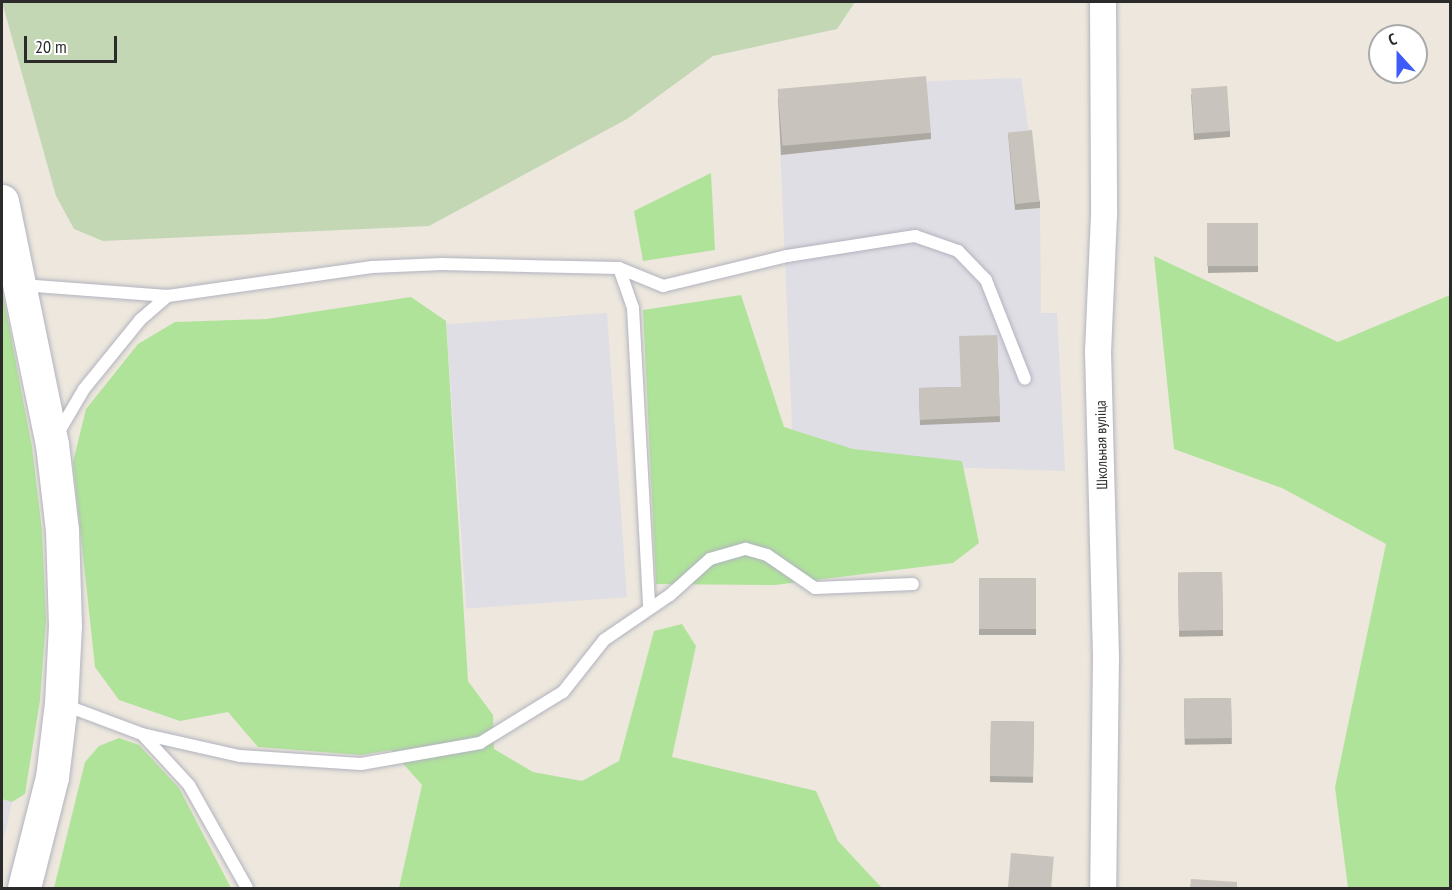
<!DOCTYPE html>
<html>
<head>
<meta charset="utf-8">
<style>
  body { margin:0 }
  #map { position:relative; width:1452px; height:890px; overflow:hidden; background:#ede7dd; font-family:"PT Sans Narrow",sans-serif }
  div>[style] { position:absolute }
  .industrial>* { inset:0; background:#e0dee5; transform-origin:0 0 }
  .green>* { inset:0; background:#b0e39a }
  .cemetery>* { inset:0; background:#c4d7b5 }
  .roads { filter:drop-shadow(0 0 2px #b1b3bf) drop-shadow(0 0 2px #b1b3bf) }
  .lane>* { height:12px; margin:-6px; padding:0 6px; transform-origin:6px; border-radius:6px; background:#fff }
  .street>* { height:26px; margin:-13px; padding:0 13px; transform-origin:13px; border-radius:13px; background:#fff }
  .secondary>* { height:33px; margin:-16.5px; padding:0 16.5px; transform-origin:16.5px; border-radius:16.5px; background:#fff }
  .wall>* { inset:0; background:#aca9a3; transform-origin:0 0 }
  .building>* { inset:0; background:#c8c4bd; transform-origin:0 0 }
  span { translate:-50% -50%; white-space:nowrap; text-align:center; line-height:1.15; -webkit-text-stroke:4.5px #fff; paint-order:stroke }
  .street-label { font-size:15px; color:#2b2b2b }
  .frame { position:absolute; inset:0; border:3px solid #2b2b2b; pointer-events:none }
  .north { position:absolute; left:1368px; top:24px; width:60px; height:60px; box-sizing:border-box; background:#fff; border:2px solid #aaa; border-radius:50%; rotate:339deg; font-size:16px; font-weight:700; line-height:24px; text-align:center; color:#2b2b2b }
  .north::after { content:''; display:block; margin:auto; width:21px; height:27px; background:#3e5af9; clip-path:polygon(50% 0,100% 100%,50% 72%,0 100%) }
  .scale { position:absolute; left:24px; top:36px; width:93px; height:27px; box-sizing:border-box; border:3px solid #2b2b2b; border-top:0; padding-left:8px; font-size:18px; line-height:21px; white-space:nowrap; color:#2b2b2b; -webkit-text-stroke:4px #fff; paint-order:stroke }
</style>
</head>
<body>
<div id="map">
  <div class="industrial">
    <div style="clip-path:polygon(1021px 78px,1040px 208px,1041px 313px,1057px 313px,1065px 471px,943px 467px,794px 472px,778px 97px,933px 81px)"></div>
    <div style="left:607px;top:313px;width:285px;height:161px;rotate:86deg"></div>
    <div style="clip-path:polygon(2px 799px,12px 802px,2px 847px)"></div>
  </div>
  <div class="green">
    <div style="clip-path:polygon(711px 173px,715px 250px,643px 261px,634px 211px)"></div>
    <div style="clip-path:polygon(1154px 256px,1338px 342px,1450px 295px,1450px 888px,1348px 888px,1335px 787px,1386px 544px,1282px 488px,1174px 449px)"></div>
    <div style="clip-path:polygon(2px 289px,32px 447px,42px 531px,46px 620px,40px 700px,25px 794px,12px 802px,2px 799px)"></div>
    <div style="clip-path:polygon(741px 295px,784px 427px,853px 449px,962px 461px,979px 543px,953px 563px,775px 585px,656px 584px,643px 310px)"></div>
    <div style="clip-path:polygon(411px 297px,446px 321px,468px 681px,493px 715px,494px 749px,533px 772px,582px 781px,619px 761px,654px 631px,682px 624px,696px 646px,672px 757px,816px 791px,838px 841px,882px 888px,399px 888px,422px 785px,391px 750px,361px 755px,258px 747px,228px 712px,180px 721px,119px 700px,95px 667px,73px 462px,86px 409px,138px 344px,175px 322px,267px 319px)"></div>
    <div style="clip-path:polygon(119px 738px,139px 745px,179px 788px,231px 888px,54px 888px,85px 762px,99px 746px)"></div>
  </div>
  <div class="cemetery">
    <div style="clip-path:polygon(2px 2px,855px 2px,837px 29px,713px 56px,627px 119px,429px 226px,103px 241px,74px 229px,56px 196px)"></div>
  </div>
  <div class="roads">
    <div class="lane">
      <div style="left:619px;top:268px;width:48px;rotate:22.2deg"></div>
      <div style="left:663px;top:286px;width:128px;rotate:-13.6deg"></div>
      <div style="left:787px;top:256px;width:130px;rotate:-8.9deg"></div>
      <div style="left:915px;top:236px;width:46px;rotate:19.2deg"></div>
      <div style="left:958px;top:251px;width:40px;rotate:46deg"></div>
      <div style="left:986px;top:280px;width:106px;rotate:68.5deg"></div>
      <div style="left:22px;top:285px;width:146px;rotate:4.3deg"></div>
      <div style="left:168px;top:296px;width:206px;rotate:-8.1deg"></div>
      <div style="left:372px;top:267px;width:70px;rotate:-2.5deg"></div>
      <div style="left:442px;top:264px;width:177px;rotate:1.3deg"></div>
      <div style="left:619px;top:268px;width:42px;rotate:70.7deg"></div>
      <div style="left:633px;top:308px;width:300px;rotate:86.9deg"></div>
      <div style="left:57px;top:435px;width:53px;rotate:-59.6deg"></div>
      <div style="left:84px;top:389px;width:89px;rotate:-50.9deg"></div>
      <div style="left:140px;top:320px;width:37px;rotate:-41deg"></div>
      <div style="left:62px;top:704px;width:85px;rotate:20.6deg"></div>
      <div style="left:142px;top:734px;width:69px;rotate:47.3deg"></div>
      <div style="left:189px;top:785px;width:118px;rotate:60.6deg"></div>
      <div style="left:142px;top:734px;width:100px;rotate:12.7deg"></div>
      <div style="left:240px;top:756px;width:121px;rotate:3.8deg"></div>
      <div style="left:361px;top:764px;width:121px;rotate:-10deg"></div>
      <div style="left:480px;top:743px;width:97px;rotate:-31.6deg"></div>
      <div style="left:563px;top:692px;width:66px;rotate:-51.7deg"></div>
      <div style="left:604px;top:640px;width:80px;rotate:-34.3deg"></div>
      <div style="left:670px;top:595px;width:54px;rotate:-42deg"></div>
      <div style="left:710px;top:559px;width:37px;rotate:-16deg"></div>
      <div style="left:746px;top:549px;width:22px;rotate:16deg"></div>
      <div style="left:767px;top:555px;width:58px;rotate:34.5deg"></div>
      <div style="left:815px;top:588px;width:98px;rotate:-2.3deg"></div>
    </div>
    <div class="street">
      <div style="left:1103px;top:2px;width:213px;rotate:89.7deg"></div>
      <div style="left:1104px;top:215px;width:136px;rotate:92.5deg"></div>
      <div style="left:1098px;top:351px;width:306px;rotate:88.5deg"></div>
      <div style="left:1106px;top:657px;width:231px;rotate:90.7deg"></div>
    </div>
    <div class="secondary">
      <div style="left:2px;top:201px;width:248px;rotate:78.4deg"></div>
      <div style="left:52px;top:444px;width:87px;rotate:83.4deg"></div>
      <div style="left:62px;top:530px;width:95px;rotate:88.2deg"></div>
      <div style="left:65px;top:625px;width:78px;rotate:92.9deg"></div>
      <div style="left:61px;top:703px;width:75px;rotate:96.9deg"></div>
      <div style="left:52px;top:777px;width:114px;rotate:104.2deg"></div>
    </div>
  </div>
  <div class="wall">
    <div style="clip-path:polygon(1191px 94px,1230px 131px,1230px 137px,1194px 140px)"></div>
    <div style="clip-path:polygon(778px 97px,931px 133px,931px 139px,781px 155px)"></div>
    <div style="clip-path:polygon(1008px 133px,1040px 202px,1040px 208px,1015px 210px)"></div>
    <div style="clip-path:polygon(1207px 224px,1258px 266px,1258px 272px,1208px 273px)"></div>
    <div style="clip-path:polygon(997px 335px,1000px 422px,920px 425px,919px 388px,961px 387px)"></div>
    <div style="left:1222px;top:572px;width:64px;height:44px;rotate:89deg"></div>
    <div style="left:979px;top:578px;width:57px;height:57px"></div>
    <div style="left:1231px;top:698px;width:46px;height:47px;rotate:89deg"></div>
    <div style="left:991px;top:721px;width:43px;height:61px;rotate:1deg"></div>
  </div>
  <div class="building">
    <div style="left:926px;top:76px;width:57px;height:149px;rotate:85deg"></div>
    <div style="left:1227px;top:86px;width:45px;height:36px;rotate:86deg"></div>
    <div style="left:1032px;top:130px;width:72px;height:24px;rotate:84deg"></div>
    <div style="left:1258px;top:223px;width:43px;height:51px;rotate:90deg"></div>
    <div style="clip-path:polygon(997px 335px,1000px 416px,920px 420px,919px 388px,961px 387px,959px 336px)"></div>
    <div style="left:1222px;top:572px;width:58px;height:44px;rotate:89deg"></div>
    <div style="left:979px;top:578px;width:57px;height:51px"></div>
    <div style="left:1231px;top:698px;width:40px;height:47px;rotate:89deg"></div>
    <div style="left:991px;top:721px;width:43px;height:55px;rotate:1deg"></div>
    <div style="left:1011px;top:853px;width:43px;height:35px;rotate:5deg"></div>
    <div style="clip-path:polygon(1191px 879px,1237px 882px,1237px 888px,1190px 888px)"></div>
  </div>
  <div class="street-label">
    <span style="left:1101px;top:445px;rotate:-91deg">Школьная вуліца</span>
  </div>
  <div class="frame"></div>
  <div class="north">С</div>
  <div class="scale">20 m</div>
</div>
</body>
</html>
